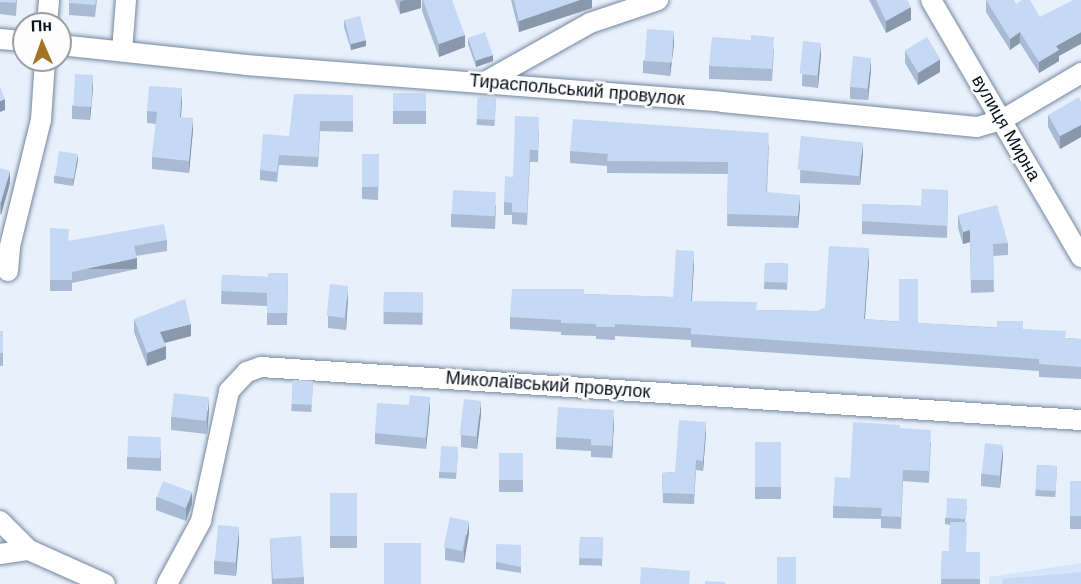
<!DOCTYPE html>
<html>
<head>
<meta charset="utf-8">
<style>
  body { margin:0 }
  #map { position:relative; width:1081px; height:584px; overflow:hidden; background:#e8f0fb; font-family:Helvetica,sans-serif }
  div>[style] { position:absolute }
  .built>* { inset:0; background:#d6e6fa }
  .roads { filter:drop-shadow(0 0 2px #7487a0) drop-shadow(0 0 2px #7487a0) }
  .street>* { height:20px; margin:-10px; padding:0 10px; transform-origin:10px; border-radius:10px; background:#fff }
  .wall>* { inset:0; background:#a9bbd3; transform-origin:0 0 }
  .shaded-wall>* { inset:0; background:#8a98ac; transform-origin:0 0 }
  .building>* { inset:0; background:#c5d9f5; transform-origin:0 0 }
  span { translate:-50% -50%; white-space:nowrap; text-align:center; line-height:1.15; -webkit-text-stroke:5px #fdfdfd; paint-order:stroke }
  .street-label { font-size:18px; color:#0b111b }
  .north { position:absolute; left:12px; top:12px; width:60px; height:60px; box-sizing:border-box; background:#fdfdfd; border:2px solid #9c9fa3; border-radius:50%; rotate:358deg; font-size:16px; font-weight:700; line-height:24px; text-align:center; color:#0b111b }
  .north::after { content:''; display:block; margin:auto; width:21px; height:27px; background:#a27326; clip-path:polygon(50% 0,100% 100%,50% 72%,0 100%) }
</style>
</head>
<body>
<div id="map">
  <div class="built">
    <div style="clip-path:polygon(1081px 563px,1081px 584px,989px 584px,989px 577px)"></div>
  </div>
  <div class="roads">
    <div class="street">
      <div style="left:931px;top:0;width:298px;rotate:59.7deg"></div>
      <div style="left:47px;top:24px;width:24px;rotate:-85deg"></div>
      <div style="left:0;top:39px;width:24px;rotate:5deg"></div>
      <div style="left:60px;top:45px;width:187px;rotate:6.1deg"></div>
      <div style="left:246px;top:65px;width:477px;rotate:4.4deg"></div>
      <div style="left:722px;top:102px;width:256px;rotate:5.6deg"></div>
      <div style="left:977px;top:127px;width:26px;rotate:-16deg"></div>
      <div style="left:1002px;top:120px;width:92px;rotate:-30.7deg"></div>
      <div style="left:122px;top:51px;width:51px;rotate:-85.5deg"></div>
      <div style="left:485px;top:82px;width:120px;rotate:-29.3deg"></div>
      <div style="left:590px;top:23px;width:72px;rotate:-18.7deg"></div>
      <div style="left:8px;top:271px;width:25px;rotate:-85deg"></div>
      <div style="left:10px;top:246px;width:130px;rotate:-76.2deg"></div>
      <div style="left:41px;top:120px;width:60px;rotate:-86.2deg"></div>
      <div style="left:0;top:521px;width:41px;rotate:45deg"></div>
      <div style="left:29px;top:550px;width:83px;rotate:24.1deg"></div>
      <div style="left:0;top:554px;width:29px;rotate:-8deg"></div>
      <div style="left:167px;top:584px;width:72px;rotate:-61.6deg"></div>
      <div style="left:201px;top:521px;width:133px;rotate:-77.8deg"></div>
      <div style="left:229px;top:391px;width:26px;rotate:-47deg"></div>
      <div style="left:247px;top:372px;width:15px;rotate:-20deg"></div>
      <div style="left:261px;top:367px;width:822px;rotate:3.7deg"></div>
    </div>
  </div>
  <div class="wall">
    <div style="clip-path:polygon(0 0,17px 0,16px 16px,0 14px)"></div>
    <div style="clip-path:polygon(69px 0,97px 0,95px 17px,69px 15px)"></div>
    <div style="clip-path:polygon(395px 0,421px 0,421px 8px,400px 14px)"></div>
    <div style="clip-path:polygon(422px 0,452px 0,465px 47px,439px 57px,422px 11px)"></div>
    <div style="clip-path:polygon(511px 0,592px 0,592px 8px,519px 32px)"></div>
    <div style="clip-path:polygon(869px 0,907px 0,911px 20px,886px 33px)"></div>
    <div style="clip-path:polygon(986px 0,1016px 4px,1059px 56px,1059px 61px,1039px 73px,1020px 43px,1010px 50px,986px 12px)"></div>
    <div style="clip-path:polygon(344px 20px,366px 46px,351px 50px,344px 27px)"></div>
    <div style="clip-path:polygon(468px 38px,493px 61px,476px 67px,468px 44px)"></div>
    <div style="clip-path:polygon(751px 40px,774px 49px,772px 81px,709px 79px,709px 66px)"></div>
    <div style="clip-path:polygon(803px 41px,821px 55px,818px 88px,802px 86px)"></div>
    <div style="clip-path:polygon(674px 44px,670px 76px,643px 73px,643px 61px)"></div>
    <div style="clip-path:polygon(905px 51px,940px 72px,918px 85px,905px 63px)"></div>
    <div style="clip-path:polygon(871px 70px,868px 100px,850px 99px,850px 87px)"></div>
    <div style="clip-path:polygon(93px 88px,90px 120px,72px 119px,72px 106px)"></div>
    <div style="left:393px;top:93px;width:33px;height:31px"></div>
    <div style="clip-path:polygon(353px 95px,353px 132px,320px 131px,318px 167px,279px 165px,277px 182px,260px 180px,260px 170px,289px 136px)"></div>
    <div style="left:478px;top:97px;width:18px;height:28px;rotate:3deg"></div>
    <div style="clip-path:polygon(182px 101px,181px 117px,193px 130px,189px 173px,152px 169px,152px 157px,156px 124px,147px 123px,147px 111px)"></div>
    <div style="clip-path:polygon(1081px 102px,1081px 137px,1060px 149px,1048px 127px,1048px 115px)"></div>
    <div style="clip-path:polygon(539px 129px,538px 162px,530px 162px,527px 225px,512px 224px,512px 215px,504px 215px,504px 202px,513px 177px)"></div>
    <div style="clip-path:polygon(801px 136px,863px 154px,860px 185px,800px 183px)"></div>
    <div style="clip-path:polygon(769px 145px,767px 192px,800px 206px,798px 228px,727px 226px,728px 174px,607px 173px,607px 166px,570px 163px,570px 151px)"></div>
    <div style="clip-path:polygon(379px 154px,378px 200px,362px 199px,362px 187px)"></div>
    <div style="clip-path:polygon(78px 160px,73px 186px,54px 183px,54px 176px)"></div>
    <div style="clip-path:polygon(0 168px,10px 183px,1px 215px,0 214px)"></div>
    <div style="clip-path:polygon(948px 190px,947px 238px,862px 234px,862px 204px,921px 206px)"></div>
    <div style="clip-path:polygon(496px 205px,495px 229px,451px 227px,451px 214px)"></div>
    <div style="clip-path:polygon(958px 215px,1008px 243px,1008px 255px,993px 256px,994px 292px,971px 293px,970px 242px,963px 244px,958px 228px)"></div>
    <div style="clip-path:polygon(50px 228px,69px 241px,167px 240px,167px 251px,136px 256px,137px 269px,72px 283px,72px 291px,50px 291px)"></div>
    <div style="clip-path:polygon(869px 260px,865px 319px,918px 323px,1023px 329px,1066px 338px,1081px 339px,1081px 379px,1039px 377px,1039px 371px,691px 347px,691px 340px,615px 336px,615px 340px,596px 339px,596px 336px,561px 335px,561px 332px,510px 329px,510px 317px,584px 294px,673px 297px,694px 263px,692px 301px,757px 310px,817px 311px,825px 308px)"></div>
    <div style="left:765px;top:263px;width:23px;height:26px;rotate:2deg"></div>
    <div style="clip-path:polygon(288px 273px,287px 325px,267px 325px,267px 306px,221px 304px,222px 275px,268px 277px)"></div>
    <div style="left:384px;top:292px;width:39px;height:32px;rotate:1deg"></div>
    <div style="clip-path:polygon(348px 298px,346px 330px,328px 328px,328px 316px)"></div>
    <div style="clip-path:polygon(134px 319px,191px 336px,165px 343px,166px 359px,147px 366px,134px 332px)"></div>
    <div style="left:0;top:331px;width:3px;height:35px"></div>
    <div style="left:293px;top:380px;width:20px;height:31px;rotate:3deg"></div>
    <div style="clip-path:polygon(409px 405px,430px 408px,426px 449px,375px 444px,375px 433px)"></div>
    <div style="clip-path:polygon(209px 410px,207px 434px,171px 430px,171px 417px)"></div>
    <div style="clip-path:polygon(481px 414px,477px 449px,461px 447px,461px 435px)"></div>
    <div style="clip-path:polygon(614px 422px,612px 458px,591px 457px,591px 451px,556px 449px,556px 437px)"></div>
    <div style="clip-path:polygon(900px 428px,931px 442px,929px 483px,903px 481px,901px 529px,881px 528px,881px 519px,833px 518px,833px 506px,850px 478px)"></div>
    <div style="clip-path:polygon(706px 432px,703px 471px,696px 470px,694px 504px,663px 503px,662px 473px,675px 472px)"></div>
    <div style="left:755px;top:442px;width:26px;height:57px"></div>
    <div style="clip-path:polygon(161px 450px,161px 471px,127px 469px,127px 457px)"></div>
    <div style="clip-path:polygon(458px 453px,456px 479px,439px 478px,439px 472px)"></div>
    <div style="left:499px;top:453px;width:24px;height:39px"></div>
    <div style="clip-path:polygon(1003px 457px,1000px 488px,981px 486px,981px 474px)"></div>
    <div style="left:1037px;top:465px;width:20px;height:31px;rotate:3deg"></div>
    <div style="left:1070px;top:481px;width:11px;height:48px"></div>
    <div style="left:330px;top:493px;width:27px;height:55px"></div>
    <div style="clip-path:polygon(156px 497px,192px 504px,186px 521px,156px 510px)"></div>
    <div style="clip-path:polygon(967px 506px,965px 522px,966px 552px,980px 552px,980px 584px,941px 584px,942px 551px,949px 551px,950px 525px,945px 524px,945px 518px)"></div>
    <div style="clip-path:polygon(469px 533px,464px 563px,445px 560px,445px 548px)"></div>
    <div style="left:580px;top:537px;width:23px;height:28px;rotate:2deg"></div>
    <div style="clip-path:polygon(270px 539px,304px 577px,304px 584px,272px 584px)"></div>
    <div style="clip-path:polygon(239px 540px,236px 576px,214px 574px,214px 561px)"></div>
    <div style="clip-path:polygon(521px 545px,521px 573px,496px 569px,496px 562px)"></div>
  </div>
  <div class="shaded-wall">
    <div style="clip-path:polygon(405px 0,421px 0,421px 8px,400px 14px,400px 2px)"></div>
    <div style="clip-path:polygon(580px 0,592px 0,592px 8px,519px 32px,519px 21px)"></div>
    <div style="clip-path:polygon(911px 7px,911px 20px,886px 33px,886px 21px)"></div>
    <div style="clip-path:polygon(674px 31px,674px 44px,670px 76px,670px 64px)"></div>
    <div style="clip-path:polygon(1020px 32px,1020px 43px,1010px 50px,1010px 39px)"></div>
    <div style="clip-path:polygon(1081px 32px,1081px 44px,1059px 56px,1059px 61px,1039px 73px,1039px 62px,1056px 46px)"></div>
    <div style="clip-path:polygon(465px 35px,465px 47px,439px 57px,439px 44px)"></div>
    <div style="clip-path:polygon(366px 40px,366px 46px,351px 50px,351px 44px)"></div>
    <div style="clip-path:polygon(821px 43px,821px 55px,818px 88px,818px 75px)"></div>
    <div style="clip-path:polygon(493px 55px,493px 61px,476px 67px,476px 61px)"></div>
    <div style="clip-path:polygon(871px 58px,871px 70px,868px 100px,868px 88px)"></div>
    <div style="clip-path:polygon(940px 59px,940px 72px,918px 85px,918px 73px)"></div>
    <div style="clip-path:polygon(93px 75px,93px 88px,90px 120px,90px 108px)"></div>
    <div style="clip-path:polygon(182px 88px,182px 101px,180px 129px,180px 117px)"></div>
    <div style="clip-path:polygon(5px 99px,5px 110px,0 112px,0 101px)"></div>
    <div style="clip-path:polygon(193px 118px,193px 130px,189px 173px,189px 161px)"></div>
    <div style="clip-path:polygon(1081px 125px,1081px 137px,1060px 149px,1060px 136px)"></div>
    <div style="clip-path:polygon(863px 142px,863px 154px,860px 185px,860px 173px)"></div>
    <div style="clip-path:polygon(78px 154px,78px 160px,73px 186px,73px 180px)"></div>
    <div style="clip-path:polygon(10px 171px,10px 183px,1px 215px,1px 202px)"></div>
    <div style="clip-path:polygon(800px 195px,800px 206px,798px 228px,798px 216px)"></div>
    <div style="clip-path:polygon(970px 230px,970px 242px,963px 244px,963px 232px)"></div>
    <div style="clip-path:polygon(869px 248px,869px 260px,864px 331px,864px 319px)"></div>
    <div style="clip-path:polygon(694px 251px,694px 263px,691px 313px,691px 301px)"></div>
    <div style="left:137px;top:258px;width:11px;height:66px;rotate:90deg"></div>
    <div style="clip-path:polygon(348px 286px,348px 298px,346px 330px,346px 317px)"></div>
    <div style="clip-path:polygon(191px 324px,191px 336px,160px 344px,160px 332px)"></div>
    <div style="clip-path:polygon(166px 346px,166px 359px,147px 366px,147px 353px)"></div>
    <div style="clip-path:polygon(209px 397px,209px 410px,207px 434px,207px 421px)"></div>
    <div style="clip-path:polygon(430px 397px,430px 408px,426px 449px,426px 438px)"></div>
    <div style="clip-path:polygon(481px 401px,481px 414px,477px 449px,477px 436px)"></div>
    <div style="clip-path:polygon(614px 410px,614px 422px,612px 458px,612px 446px)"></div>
    <div style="clip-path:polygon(706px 422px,706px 432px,703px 471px,703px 461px)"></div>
    <div style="clip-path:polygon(1003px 445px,1003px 457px,1000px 488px,1000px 476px)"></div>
    <div style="clip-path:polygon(192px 492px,192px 504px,186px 521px,186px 508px)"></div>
    <div style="clip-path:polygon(469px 521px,469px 533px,464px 563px,464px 551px)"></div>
    <div style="clip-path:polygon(239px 527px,239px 540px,236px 576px,236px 563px)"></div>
  </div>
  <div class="building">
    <div style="clip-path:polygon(0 0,16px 0,16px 3px,0 2px)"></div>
    <div style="clip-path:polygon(69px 0,96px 0,95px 5px,69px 3px)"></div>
    <div style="clip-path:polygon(423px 0,452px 0,465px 35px,439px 44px)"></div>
    <div style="clip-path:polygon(514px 0,580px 0,519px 21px)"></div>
    <div style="clip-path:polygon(876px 0,907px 0,911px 7px,886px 21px)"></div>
    <div style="clip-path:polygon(986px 0,1014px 0,1016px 4px,1022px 0,1030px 0,1040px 17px,1073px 0,1081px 0,1081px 32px,1056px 46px,1059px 50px,1039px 62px,1020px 32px,1010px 39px)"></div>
    <div style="left:360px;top:16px;width:25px;height:16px;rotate:76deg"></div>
    <div style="left:647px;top:29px;width:27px;height:32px;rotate:4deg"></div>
    <div style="left:485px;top:32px;width:24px;height:18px;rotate:71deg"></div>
    <div style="clip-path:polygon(751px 35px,774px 37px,772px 69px,709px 66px,712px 37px,751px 40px)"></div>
    <div style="left:927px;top:37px;width:26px;height:26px;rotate:59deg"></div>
    <div style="left:803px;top:41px;width:18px;height:33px;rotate:6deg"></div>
    <div style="left:853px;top:56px;width:18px;height:31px;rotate:6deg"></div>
    <div style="left:75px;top:74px;width:18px;height:32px;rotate:3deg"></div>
    <div style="clip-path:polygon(149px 86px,182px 88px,180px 117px,193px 118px,189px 161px,152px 157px,157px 112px,147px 111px)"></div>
    <div style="clip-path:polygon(0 87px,5px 99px,0 101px)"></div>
    <div style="left:393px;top:93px;width:33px;height:18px"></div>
    <div style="clip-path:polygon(294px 94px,353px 95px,353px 121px,320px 121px,318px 157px,279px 155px,277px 172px,260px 170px,263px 134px,289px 136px)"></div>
    <div style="left:478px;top:97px;width:18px;height:22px;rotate:3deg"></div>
    <div style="clip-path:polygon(1079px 97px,1081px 102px,1081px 125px,1060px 136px,1048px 115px)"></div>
    <div style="clip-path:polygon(515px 116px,539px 117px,538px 150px,530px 150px,527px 213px,512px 212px,512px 203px,504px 202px,505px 176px,513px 177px)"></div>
    <div style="clip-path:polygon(573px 119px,769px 133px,766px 192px,800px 195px,798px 216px,727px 214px,728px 162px,607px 161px,608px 154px,570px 151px)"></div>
    <div style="left:801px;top:136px;width:62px;height:34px;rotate:6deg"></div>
    <div style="left:59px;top:151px;width:19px;height:25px;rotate:9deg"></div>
    <div style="left:362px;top:154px;width:17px;height:33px"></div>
    <div style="clip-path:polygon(0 168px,10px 171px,1px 202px,0 202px)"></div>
    <div style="clip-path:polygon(922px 189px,948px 190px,947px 226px,862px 221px,862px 204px,921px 206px)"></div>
    <div style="left:453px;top:190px;width:43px;height:24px;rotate:3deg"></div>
    <div style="clip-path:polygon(997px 205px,1008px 243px,993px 244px,994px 280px,971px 280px,970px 230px,963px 232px,958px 215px)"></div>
    <div style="clip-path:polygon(164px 224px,167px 240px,134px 246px,137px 258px,72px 272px,72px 280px,50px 280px,50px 228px,69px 229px,68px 241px)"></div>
    <div style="clip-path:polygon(829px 246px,869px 248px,864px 319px,899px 322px,899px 279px,918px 279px,918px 323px,997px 328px,997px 321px,1023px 321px,1023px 329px,1066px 331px,1065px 338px,1081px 339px,1081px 367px,1039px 364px,1039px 359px,691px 334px,691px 328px,615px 324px,615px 327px,596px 327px,596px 324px,561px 323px,561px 320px,510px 317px,512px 289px,584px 289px,584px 294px,673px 297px,676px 250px,694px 251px,691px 301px,757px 302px,756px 310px,817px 311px,825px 308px)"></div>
    <div style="left:765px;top:263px;width:23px;height:19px;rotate:2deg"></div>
    <div style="clip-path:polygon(268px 273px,288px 273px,287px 313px,267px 313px,267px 293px,221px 291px,222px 275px,268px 277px)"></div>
    <div style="left:330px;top:284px;width:18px;height:32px;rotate:6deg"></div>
    <div style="left:384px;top:292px;width:39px;height:20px;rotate:1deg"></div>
    <div style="clip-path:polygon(185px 299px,191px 324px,160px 332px,166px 346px,147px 353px,134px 319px)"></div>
    <div style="left:0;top:331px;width:3px;height:22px"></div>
    <div style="left:293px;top:380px;width:20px;height:24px;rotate:3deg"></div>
    <div style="left:174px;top:393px;width:35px;height:24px;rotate:7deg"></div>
    <div style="clip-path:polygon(410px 395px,430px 397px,426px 438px,375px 433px,377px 403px,409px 405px)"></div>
    <div style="left:464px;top:399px;width:17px;height:36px;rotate:7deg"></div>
    <div style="clip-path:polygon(558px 407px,614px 410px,612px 446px,591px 445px,591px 439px,556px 437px)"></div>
    <div style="clip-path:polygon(679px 420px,706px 422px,703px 461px,696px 460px,694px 494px,663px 493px,662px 473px,675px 472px)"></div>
    <div style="clip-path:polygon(853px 422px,900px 425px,900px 428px,931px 430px,929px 471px,903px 470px,901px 517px,881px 516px,882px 508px,833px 506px,835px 477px,850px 478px)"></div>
    <div style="left:128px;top:436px;width:33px;height:21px;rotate:2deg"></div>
    <div style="left:755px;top:442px;width:26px;height:45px"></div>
    <div style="left:985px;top:443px;width:18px;height:31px;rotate:6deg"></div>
    <div style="left:441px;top:446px;width:17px;height:26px;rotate:3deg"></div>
    <div style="left:499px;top:453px;width:24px;height:27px"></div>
    <div style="left:1037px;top:465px;width:20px;height:25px;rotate:3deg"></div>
    <div style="left:163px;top:481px;width:31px;height:17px;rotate:21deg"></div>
    <div style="left:1070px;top:481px;width:11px;height:35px"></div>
    <div style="left:330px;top:493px;width:27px;height:43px"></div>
    <div style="left:947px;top:498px;width:20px;height:20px;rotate:3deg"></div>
    <div style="left:450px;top:517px;width:19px;height:31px;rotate:12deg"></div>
    <div style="clip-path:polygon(950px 522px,967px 522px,966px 552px,980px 552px,980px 579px,941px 579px,942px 551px,949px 551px)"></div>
    <div style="left:218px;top:525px;width:21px;height:36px;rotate:5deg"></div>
    <div style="left:301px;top:536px;width:41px;height:31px;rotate:86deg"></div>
    <div style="left:580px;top:537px;width:23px;height:21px;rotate:2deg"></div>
    <div style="left:384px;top:543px;width:37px;height:41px"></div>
    <div style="clip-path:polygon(496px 544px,521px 545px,521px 567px,496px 562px)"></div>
    <div style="left:777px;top:557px;width:19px;height:27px"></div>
    <div style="clip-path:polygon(641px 567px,690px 571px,689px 584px,640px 584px)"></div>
    <div style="clip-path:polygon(1081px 572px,1081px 584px,1003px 584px,1002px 579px)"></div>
    <div style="clip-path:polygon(705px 581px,725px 582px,725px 584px,705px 584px)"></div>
  </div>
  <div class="street-label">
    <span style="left:577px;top:90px;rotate:5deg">Тираспольський провулок</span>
    <span style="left:1006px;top:128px;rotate:60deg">вулиця Мирна</span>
    <span style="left:548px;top:385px;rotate:4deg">Миколаївський провулок</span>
  </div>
  <div class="north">Пн</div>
</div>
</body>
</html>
